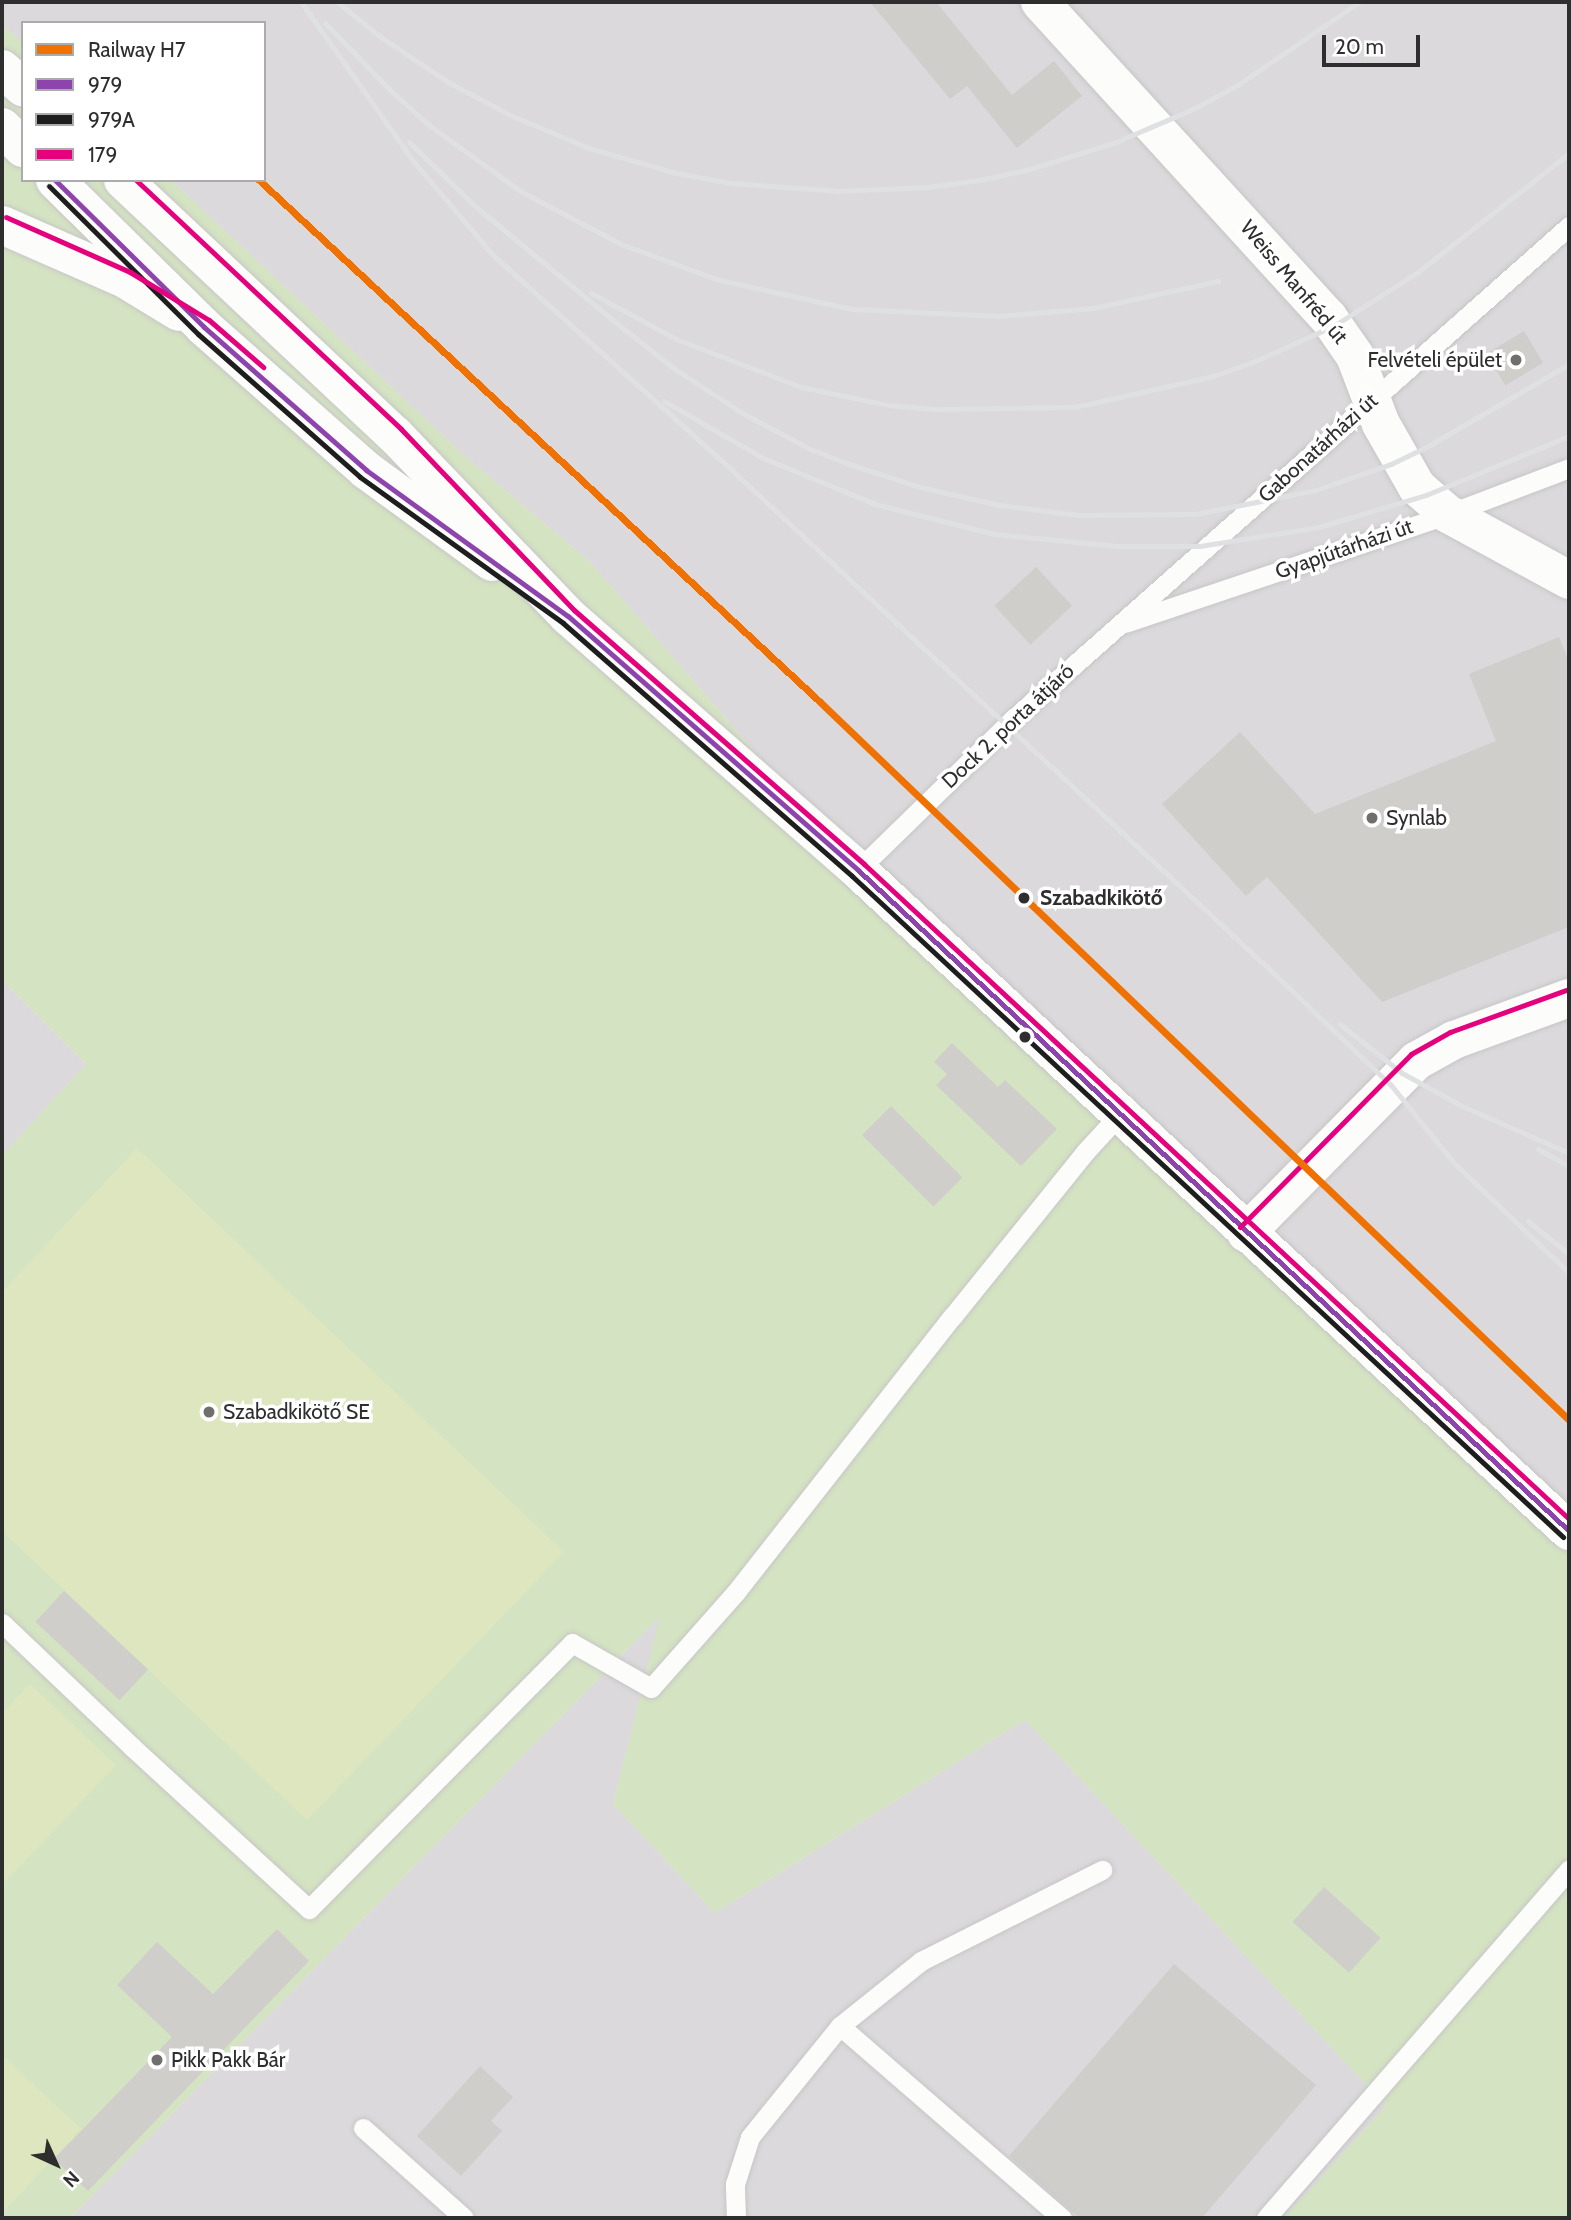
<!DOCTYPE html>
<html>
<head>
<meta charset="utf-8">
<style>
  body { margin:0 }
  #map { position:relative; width:1571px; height:2220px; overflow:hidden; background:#ebe8e5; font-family:Cabin,sans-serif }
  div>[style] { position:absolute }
  .industrial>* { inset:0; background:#dbd9db }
  .green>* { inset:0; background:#d4e3c1 }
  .pitch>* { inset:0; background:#dde6bf }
  .building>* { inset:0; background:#d0cecb; transform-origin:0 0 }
  .roads { filter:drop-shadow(0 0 2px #c7c6c7) drop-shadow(0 0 2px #c7c6c7) }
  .lane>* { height:19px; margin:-9.5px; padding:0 9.5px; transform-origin:9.5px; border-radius:9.5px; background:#fcfcfb }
  .street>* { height:38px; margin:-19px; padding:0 19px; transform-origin:19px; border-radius:19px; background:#fcfcfb }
  .secondary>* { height:38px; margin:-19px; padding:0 19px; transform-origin:19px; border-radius:19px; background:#fcfcfb }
  .rail>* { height:5px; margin:-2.5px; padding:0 2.5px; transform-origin:2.5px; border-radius:2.5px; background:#dfe0e1 }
  .bus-1>* { height:5px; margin:-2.5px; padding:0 2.5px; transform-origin:2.5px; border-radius:2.5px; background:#8e44ad }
  .bus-2>* { height:5px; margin:-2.5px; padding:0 2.5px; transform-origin:2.5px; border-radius:2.5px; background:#1e1e1e }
  .bus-3>* { height:5px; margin:-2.5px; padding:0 2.5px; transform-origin:2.5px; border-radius:2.5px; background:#e5007d }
  .rail-1>* { height:7px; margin:-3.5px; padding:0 3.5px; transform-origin:3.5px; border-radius:3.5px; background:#ee7101 }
  .dots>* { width:19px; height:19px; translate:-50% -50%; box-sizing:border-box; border:4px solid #fff; border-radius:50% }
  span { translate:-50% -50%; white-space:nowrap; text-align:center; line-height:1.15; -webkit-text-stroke:7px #fff; paint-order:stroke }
  .street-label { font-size:21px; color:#2e2e2e }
  .poi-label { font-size:21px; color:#2e2e2e }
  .right { translate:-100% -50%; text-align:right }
  .left { translate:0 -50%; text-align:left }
  .stop-label { font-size:21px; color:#2e2e2e; font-weight:700 }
  .frame { position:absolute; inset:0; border:4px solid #2e2e2e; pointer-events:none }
  .legend { position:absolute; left:21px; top:21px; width:245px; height:161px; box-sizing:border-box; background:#fff; border:2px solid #ababab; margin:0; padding:9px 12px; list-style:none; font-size:21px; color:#2e2e2e }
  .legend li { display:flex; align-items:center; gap:14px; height:35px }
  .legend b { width:35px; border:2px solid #ababab }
  .north { position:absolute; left:21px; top:2129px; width:70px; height:70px; -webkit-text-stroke:5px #fff; paint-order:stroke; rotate:135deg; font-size:19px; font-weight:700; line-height:28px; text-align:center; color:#2e2e2e }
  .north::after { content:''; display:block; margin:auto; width:24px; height:32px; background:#2e2e2e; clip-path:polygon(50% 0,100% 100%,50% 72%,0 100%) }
  .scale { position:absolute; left:1322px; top:35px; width:98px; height:32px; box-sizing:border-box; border:4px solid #2e2e2e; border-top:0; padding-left:9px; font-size:21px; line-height:24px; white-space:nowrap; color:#2e2e2e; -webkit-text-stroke:5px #fff; paint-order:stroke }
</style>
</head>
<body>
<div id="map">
  <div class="industrial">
    <div style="clip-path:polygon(2px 2px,1569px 2px,1569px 1531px,858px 870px,588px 560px,467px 458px,171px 180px,264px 180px,264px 23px,23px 23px,23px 43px,2px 25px)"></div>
    <div style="clip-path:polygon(2px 980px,86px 1064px,2px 1156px)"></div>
    <div style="clip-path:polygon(661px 1615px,613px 1804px,715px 1913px,1025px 1720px,1386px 2106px,1284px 2218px,70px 2218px)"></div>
  </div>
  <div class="green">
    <div style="clip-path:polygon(2px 25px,23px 43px,23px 180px,171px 180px,467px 458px,588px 560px,858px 870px,1569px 1531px,1569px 2218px,1284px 2218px,1386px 2106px,1025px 1720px,715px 1913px,613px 1804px,660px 1616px,70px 2218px,2px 2218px,2px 1156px,86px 1064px,2px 980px)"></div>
  </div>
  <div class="pitch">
    <div style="clip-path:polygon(137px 1148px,564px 1552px,307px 1820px,2px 1531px,2px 1292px)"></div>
    <div style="clip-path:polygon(30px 1684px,116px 1765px,2px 1885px,2px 1713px)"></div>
    <div style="clip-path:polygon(2px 2055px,81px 2129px,2px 2213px)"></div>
  </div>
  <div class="building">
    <div style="clip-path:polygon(870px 2px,936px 2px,1012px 95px,1054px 61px,1082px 96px,1017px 148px,967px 86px,950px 99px)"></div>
    <div style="left:1524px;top:331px;width:37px;height:44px;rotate:59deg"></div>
    <div style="left:1036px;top:567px;width:53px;height:57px;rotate:47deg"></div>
    <div style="clip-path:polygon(1559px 637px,1569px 662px,1569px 927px,1382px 1002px,1267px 877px,1246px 896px,1162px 804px,1240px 732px,1315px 814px,1496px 741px,1469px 674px)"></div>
    <div style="clip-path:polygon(952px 1043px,998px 1087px,1005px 1080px,1057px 1129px,1021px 1166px,936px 1085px,947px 1074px,934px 1062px)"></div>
    <div style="left:891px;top:1106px;width:101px;height:41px;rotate:45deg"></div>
    <div style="left:64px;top:1591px;width:115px;height:42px;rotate:43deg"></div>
    <div style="left:1324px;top:1887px;width:76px;height:47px;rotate:42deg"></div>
    <div style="clip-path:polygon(277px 1929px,309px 1961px,88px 2191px,54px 2159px,172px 2037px,117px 1985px,157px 1942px,213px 1994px)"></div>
    <div style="clip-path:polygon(1174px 1964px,1316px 2085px,1202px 2218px,1079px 2218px,1009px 2156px)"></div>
    <div style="clip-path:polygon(480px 2066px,513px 2097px,491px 2121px,502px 2131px,461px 2176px,417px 2136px)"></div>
  </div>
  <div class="roads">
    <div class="lane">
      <div style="left:1125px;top:623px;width:341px;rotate:-18.6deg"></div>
      <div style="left:1448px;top:514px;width:129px;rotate:-20.8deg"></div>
      <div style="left:858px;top:870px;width:216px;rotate:-44.3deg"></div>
      <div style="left:1013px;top:719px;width:743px;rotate:-41.56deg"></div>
      <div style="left:2px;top:1623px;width:180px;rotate:43.6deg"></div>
      <div style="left:132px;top:1747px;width:240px;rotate:42.5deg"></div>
      <div style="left:309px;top:1909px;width:374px;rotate:-45.3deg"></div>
      <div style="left:572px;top:1643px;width:91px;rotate:29.7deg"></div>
      <div style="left:651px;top:1688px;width:128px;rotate:-48.5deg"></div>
      <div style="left:736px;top:1592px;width:350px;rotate:-51.9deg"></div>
      <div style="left:952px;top:1317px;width:212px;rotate:-51.1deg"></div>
      <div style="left:1085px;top:1152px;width:50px;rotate:-47.4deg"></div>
      <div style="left:840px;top:2026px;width:294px;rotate:40.9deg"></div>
      <div style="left:363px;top:2128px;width:135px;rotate:41.7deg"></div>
      <div style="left:736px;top:2218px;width:34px;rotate:-92deg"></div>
      <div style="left:735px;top:2184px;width:49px;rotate:-72.3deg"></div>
      <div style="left:750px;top:2137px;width:143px;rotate:-51deg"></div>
      <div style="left:840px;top:2026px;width:104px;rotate:-38.7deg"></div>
      <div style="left:921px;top:1961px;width:203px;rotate:-26.7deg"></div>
      <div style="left:1266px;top:2218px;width:462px;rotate:-49deg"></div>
    </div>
    <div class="street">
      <div style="left:1040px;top:2px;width:427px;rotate:47.6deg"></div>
      <div style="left:1328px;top:317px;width:47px;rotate:55.3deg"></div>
      <div style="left:1355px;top:356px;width:73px;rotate:69.1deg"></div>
      <div style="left:1381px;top:424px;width:73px;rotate:60.3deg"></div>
      <div style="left:1417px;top:487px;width:41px;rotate:41.1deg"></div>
      <div style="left:1448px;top:514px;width:138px;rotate:28.6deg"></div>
      <div style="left:2px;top:225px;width:134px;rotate:23.7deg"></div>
      <div style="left:125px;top:279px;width:63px;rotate:31.4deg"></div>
      <div style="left:1246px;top:1233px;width:242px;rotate:-45.3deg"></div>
      <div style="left:1416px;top:1061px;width:43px;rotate:-28.9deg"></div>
      <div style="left:1454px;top:1040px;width:122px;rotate:-20.1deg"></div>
    </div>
    <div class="secondary">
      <div style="left:2px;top:69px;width:28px;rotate:41deg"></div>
      <div style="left:2px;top:127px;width:30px;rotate:45deg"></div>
      <div style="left:55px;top:180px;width:209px;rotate:44.6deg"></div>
      <div style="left:204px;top:327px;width:216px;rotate:41.4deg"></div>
      <div style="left:366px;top:470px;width:156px;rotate:36.1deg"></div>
      <div style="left:123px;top:180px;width:373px;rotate:43.2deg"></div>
      <div style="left:395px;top:435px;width:250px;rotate:46.3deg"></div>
      <div style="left:568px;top:616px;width:386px;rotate:41.2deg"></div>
      <div style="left:858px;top:870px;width:971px;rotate:42.91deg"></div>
    </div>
  </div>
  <div class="rail">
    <div style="left:301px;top:2px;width:196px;rotate:54.8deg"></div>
    <div style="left:414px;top:162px;width:122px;rotate:49.7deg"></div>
    <div style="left:493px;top:255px;width:327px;rotate:42deg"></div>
    <div style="left:736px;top:474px;width:726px;rotate:42.88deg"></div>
    <div style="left:1268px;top:968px;width:170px;rotate:43.6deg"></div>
    <div style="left:1391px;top:1085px;width:100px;rotate:51.1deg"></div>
    <div style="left:1454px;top:1163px;width:159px;rotate:43.7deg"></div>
    <div style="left:337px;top:2px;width:58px;rotate:38.7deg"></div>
    <div style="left:382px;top:38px;width:79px;rotate:33.7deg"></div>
    <div style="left:448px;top:82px;width:70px;rotate:28deg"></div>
    <div style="left:510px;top:115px;width:86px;rotate:22.7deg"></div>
    <div style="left:589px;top:148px;width:91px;rotate:16deg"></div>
    <div style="left:676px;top:173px;width:56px;rotate:10.3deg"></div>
    <div style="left:731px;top:183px;width:107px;rotate:4.3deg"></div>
    <div style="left:838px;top:191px;width:90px;rotate:-2.5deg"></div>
    <div style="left:928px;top:187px;width:52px;rotate:-7.7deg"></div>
    <div style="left:980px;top:180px;width:51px;rotate:-12.4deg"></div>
    <div style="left:1030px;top:169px;width:90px;rotate:-17.4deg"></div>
    <div style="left:1116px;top:142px;width:84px;rotate:-23.2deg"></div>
    <div style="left:1193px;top:109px;width:52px;rotate:-28.5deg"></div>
    <div style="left:1239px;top:84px;width:145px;rotate:-34.3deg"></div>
    <div style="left:325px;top:23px;width:93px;rotate:45.9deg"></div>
    <div style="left:390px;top:90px;width:54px;rotate:42deg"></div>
    <div style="left:430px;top:126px;width:113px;rotate:35.7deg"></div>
    <div style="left:522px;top:192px;width:112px;rotate:27.7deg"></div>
    <div style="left:621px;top:244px;width:104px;rotate:20.2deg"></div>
    <div style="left:719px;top:280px;width:136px;rotate:12.3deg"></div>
    <div style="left:852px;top:309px;width:148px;rotate:2.7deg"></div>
    <div style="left:1000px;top:316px;width:93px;rotate:-4.9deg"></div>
    <div style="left:1093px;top:308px;width:128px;rotate:-12.2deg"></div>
    <div style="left:409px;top:142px;width:92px;rotate:44.1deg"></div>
    <div style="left:475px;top:206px;width:180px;rotate:39.6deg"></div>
    <div style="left:614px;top:321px;width:79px;rotate:38.3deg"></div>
    <div style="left:676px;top:370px;width:81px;rotate:32.9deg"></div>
    <div style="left:744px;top:414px;width:75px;rotate:27.9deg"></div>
    <div style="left:810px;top:449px;width:39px;rotate:21deg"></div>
    <div style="left:846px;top:463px;width:78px;rotate:18deg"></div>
    <div style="left:920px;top:487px;width:81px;rotate:12.8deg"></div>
    <div style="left:999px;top:505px;width:80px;rotate:7.2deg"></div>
    <div style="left:1078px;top:515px;width:117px;rotate:-0.5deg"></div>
    <div style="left:1195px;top:514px;width:123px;rotate:-11.2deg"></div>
    <div style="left:1316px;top:490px;width:79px;rotate:-19.1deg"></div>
    <div style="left:1391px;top:464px;width:43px;rotate:-26deg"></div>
    <div style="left:1430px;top:445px;width:161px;rotate:-30.2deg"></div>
    <div style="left:591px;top:293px;width:97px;rotate:28.4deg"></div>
    <div style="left:676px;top:339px;width:134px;rotate:21deg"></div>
    <div style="left:801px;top:387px;width:90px;rotate:11.6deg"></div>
    <div style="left:889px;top:405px;width:45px;rotate:5.1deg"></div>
    <div style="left:934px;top:409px;width:141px;rotate:-0.8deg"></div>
    <div style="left:1075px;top:407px;width:142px;rotate:-12.6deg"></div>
    <div style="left:1214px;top:376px;width:47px;rotate:-20deg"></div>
    <div style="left:1258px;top:360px;width:85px;rotate:-24.4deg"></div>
    <div style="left:1335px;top:325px;width:98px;rotate:-32.6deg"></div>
    <div style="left:1418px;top:272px;width:192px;rotate:-38.2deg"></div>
    <div style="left:664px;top:401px;width:114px;rotate:29.9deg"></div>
    <div style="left:763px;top:458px;width:121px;rotate:22.3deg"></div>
    <div style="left:875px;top:504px;width:123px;rotate:14.1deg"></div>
    <div style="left:994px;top:534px;width:124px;rotate:5.6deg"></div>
    <div style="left:1117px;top:546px;width:83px"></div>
    <div style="left:1200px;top:546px;width:121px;rotate:-9.1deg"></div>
    <div style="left:1319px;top:527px;width:112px;rotate:-16.7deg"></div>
    <div style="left:1426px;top:495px;width:155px;rotate:-22.4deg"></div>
    <div style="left:1340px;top:1024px;width:79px;rotate:38.3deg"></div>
    <div style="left:1402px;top:1073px;width:68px;rotate:28.8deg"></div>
    <div style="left:1462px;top:1106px;width:117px;rotate:23.7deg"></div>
    <div style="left:1538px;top:1149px;width:35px;rotate:29deg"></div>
    <div style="left:1528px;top:1221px;width:53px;rotate:38.8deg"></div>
  </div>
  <div class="bus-1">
    <div style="left:55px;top:180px;width:209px;rotate:44.6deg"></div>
    <div style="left:204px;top:327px;width:216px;rotate:41.4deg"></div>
    <div style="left:366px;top:470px;width:249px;rotate:35.9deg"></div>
    <div style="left:568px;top:616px;width:386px;rotate:41.2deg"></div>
    <div style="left:858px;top:870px;width:971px;rotate:42.91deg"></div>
  </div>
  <div class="bus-2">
    <div style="left:49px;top:186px;width:210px;rotate:44.8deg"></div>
    <div style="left:198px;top:334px;width:216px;rotate:41.4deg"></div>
    <div style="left:360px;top:477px;width:250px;rotate:35.7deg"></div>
    <div style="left:563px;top:623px;width:384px;rotate:41.2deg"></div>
    <div style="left:852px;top:876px;width:971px;rotate:42.91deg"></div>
  </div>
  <div class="bus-3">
    <div style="left:136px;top:180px;width:364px;rotate:43.2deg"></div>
    <div style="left:401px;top:429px;width:250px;rotate:46.3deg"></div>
    <div style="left:574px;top:610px;width:386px;rotate:41.2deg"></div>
    <div style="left:864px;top:864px;width:962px;rotate:42.89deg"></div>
    <div style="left:6px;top:217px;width:136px;rotate:23.9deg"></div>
    <div style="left:130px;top:272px;width:92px;rotate:31.3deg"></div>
    <div style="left:209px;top:320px;width:72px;rotate:41deg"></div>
    <div style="left:1240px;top:1227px;width:243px;rotate:-45.3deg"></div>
    <div style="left:1411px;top:1054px;width:45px;rotate:-29.4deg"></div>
    <div style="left:1450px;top:1032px;width:123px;rotate:-19.9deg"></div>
  </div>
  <div class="rail-1">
    <div style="left:259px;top:180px;width:765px;rotate:42.93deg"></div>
    <div style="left:819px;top:701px;width:1039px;rotate:43.79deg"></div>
  </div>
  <div class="dots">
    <div style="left:1516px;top:360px;background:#706f6e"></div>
    <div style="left:1372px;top:818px;background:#706f6e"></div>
    <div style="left:1024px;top:898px;background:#2e2e2e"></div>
    <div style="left:1025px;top:1037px;background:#2e2e2e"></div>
    <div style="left:209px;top:1412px;background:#706f6e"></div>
    <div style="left:157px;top:2060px;background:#706f6e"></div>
  </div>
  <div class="street-label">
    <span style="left:1294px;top:282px;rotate:50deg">Weiss Manfréd út</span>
    <span style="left:1318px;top:448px;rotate:-42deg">Gabonatárházi út</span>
    <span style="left:1344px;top:549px;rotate:-19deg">Gyapjútárházi út</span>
    <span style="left:1008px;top:726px;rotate:-43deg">Dock 2. porta átjáró</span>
  </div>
  <div class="poi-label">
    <span class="right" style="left:1502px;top:360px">Felvételi épület</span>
    <span class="left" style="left:1386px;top:818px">Synlab</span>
    <span class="left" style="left:223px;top:1412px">Szabadkikötő SE</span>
    <span class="left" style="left:171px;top:2060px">Pikk Pakk Bár</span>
  </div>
  <div class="stop-label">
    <span class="left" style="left:1040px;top:898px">Szabadkikötő</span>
  </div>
  <div class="frame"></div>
  <ul class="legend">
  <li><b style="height:9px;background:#ee7101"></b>Railway H7</li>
  <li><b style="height:9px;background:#8e44ad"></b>979</li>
  <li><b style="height:9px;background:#1e1e1e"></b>979A</li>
  <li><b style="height:9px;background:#e5007d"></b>179</li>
  </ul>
  <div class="north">N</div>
  <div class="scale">20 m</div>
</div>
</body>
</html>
